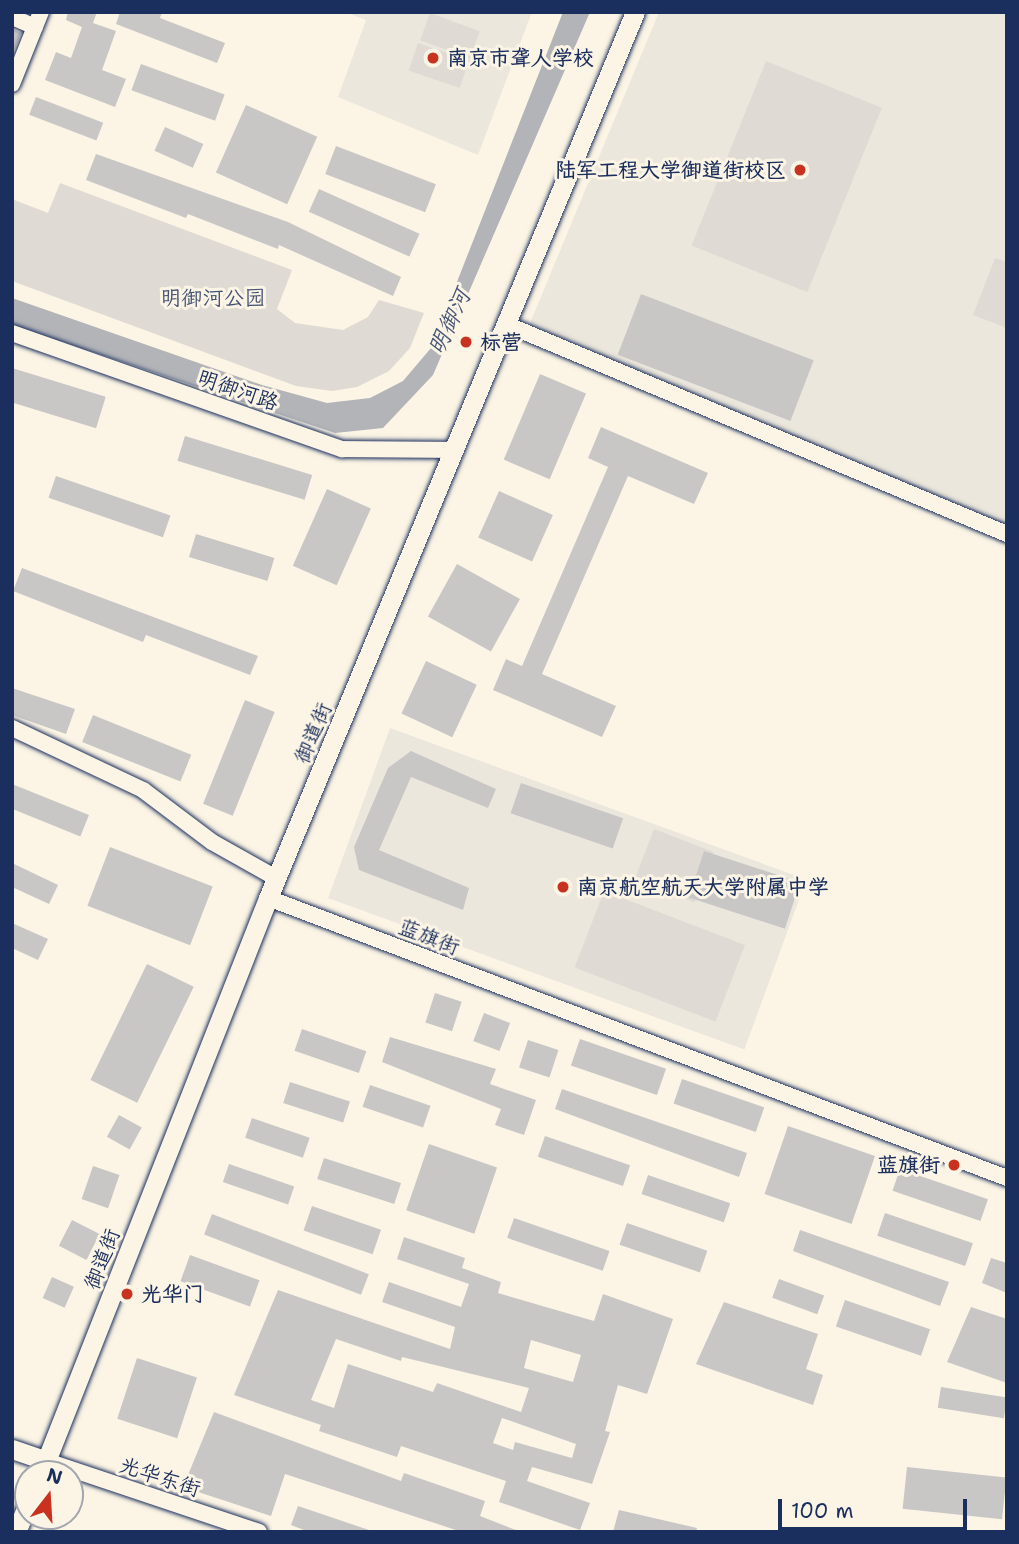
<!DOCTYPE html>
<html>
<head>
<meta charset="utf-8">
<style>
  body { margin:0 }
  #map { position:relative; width:1019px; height:1544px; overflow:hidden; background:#fcf5e5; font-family:"Shantell Sans","LXGW WenKai TC",sans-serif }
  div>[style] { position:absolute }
  .built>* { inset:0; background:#ece7dc; transform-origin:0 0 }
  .green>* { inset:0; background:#dfdbd4; transform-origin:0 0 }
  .water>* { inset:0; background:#b2b4b8 }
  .building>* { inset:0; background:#c8c7c6; transform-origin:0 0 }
  .roads { filter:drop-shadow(0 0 2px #1b2f5e) drop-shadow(0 0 2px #1b2f5e) }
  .minor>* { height:16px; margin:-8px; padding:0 8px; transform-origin:8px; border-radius:8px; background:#fcf5e5 }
  .major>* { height:19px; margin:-9.5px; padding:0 9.5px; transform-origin:9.5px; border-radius:9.5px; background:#fcf5e5 }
  .dots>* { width:19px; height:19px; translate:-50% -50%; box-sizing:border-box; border:4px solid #fcf5e5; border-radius:50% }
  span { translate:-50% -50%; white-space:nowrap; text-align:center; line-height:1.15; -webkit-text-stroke:6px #fcf5e5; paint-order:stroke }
  .poi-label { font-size:21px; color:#1b2f5e; font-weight:700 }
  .left { translate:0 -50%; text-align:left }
  .right { translate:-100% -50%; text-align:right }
  .park-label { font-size:21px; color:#425176 }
  .street-label { font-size:21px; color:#1b2f5e }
  .water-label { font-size:23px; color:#485779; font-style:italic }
  .frame { position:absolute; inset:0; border:14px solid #1b2f5e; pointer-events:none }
  .north { position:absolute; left:14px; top:1460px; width:70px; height:70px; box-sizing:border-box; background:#fcf5e5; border:2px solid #a2a6af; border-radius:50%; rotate:17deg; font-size:19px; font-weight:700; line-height:28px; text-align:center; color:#1b2f5e }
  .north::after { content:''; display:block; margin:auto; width:24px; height:32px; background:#c8321e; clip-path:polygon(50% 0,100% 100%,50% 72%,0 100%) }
  .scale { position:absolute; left:778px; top:1499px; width:189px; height:32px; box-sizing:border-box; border:4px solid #1b2f5e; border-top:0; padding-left:9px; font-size:21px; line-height:24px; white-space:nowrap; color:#1b2f5e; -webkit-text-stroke:5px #fcf5e5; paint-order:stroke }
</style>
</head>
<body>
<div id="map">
  <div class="built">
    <div style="clip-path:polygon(345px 12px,532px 12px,478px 155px,338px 97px,366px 20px)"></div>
    <div style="clip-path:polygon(659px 12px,1007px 12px,1007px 531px,528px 328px)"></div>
    <div style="left:390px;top:728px;width:443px;height:181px;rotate:20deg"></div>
  </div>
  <div class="green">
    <div style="left:430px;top:13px;width:53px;height:29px;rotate:20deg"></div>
    <div style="left:418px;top:43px;width:54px;height:29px;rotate:19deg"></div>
    <div style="left:766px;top:61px;width:125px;height:199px;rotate:22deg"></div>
    <div style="clip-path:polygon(60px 183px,292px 270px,277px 309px,295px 323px,343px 330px,368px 317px,379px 300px,424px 313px,410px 348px,389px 371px,357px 387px,332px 391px,296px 386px,12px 281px,12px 199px,48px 213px)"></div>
    <div style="clip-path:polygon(995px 258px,1007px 262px,1007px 328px,973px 315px)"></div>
    <div style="left:654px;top:829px;width:64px;height:54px;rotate:21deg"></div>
    <div style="left:604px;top:891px;width:151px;height:82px;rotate:21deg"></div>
  </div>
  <div class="water">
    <div style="clip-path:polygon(563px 12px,590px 12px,433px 375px,383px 428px,335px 433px,12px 325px,12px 298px,262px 385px,327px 403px,370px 398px,403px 381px,431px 348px)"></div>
  </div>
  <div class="building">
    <div style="clip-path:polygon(68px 12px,97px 12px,93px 23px,116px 31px,102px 70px,126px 79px,115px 107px,45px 80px,56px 52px,71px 58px,82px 27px,66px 20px)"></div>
    <div style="clip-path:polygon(120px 12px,162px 12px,160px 18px,225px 43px,217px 63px,116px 24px)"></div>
    <div style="clip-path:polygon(12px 29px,21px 33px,12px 55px)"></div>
    <div style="left:141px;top:64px;width:89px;height:28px;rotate:20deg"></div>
    <div style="left:36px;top:97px;width:72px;height:19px;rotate:21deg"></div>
    <div style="left:246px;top:105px;width:78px;height:74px;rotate:24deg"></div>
    <div style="left:165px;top:127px;width:42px;height:26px;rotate:24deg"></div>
    <div style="left:336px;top:146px;width:107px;height:30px;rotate:21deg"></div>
    <div style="clip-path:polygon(96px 154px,288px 222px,401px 277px,393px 296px,279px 245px,278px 249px,188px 214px,186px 218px,86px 180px)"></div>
    <div style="left:319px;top:189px;width:110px;height:25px;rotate:24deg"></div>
    <div style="left:641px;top:294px;width:185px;height:65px;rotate:21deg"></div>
    <div style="left:12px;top:368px;width:98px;height:33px;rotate:17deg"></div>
    <div style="left:540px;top:374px;width:50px;height:93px;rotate:23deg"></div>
    <div style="clip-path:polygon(601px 427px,708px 473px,694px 504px,628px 476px,542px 674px,616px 706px,602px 737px,493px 690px,506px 659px,522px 666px,608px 467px,588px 458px)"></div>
    <div style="left:185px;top:436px;width:133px;height:26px;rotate:17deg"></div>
    <div style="left:56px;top:476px;width:121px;height:23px;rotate:19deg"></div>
    <div style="left:327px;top:489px;width:48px;height:84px;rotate:24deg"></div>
    <div style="left:499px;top:491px;width:59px;height:51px;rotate:24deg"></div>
    <div style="left:196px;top:534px;width:82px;height:24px;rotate:17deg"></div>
    <div style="left:457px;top:564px;width:72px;height:60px;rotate:29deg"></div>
    <div style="clip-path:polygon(22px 568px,258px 656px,250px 675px,146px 635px,143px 642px,13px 591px)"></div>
    <div style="left:426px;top:661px;width:56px;height:58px;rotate:25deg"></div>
    <div style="clip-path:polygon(12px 688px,75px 709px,66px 734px,12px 715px)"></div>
    <div style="left:245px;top:700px;width:32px;height:112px;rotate:22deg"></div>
    <div style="left:93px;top:715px;width:106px;height:29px;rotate:22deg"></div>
    <div style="clip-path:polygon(411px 751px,496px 789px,488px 808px,411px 777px,379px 850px,469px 888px,463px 910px,359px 870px,354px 847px,388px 768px)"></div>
    <div style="left:521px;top:783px;width:108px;height:32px;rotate:19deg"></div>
    <div style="left:12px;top:784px;width:83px;height:23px;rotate:22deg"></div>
    <div style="left:110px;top:847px;width:110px;height:63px;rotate:21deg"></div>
    <div style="left:704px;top:851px;width:101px;height:49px;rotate:18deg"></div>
    <div style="clip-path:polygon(12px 863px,58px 885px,49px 904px,12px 887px)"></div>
    <div style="clip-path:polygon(12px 923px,48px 939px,38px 960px,12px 948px)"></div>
    <div style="left:147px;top:964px;width:52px;height:129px;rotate:26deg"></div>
    <div style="left:435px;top:993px;width:28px;height:31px;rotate:18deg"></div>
    <div style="left:484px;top:1013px;width:28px;height:30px;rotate:21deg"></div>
    <div style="left:302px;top:1029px;width:68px;height:23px;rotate:19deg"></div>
    <div style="clip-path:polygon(390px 1037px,496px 1069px,490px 1084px,536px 1100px,524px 1135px,495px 1125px,501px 1109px,382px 1062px)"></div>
    <div style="left:580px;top:1039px;width:91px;height:28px;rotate:19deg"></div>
    <div style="left:528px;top:1040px;width:32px;height:29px;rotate:18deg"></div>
    <div style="left:682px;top:1079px;width:87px;height:26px;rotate:19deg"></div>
    <div style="left:290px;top:1082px;width:63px;height:22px;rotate:18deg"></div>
    <div style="left:370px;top:1085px;width:64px;height:23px;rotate:19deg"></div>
    <div style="clip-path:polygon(562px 1089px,747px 1153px,739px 1177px,555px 1109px)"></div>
    <div style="left:119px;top:1115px;width:26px;height:25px;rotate:29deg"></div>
    <div style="left:252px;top:1118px;width:61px;height:21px;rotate:19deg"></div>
    <div style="left:788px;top:1126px;width:92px;height:72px;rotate:19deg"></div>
    <div style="left:545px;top:1136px;width:90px;height:22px;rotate:19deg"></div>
    <div style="left:429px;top:1144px;width:72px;height:70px;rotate:19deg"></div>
    <div style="left:324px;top:1158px;width:81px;height:22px;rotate:18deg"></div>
    <div style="left:229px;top:1164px;width:69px;height:19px;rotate:19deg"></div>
    <div style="left:93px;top:1166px;width:28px;height:35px;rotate:19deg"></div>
    <div style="left:900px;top:1169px;width:93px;height:23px;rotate:19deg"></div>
    <div style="left:648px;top:1175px;width:87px;height:20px;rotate:19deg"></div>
    <div style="left:312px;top:1206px;width:73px;height:26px;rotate:19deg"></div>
    <div style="left:885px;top:1213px;width:93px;height:24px;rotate:19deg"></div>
    <div style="left:212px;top:1214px;width:168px;height:22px;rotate:21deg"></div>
    <div style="left:514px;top:1218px;width:101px;height:21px;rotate:19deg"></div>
    <div style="left:72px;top:1220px;width:31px;height:29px;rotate:27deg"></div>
    <div style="left:627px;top:1223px;width:85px;height:23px;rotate:19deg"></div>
    <div style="clip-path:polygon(800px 1230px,949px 1282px,940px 1306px,793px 1251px)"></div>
    <div style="clip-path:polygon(evenodd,404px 1237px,465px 1258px,462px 1268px,501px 1282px,498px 1293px,594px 1321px,603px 1294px,673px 1319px,647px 1394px,618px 1385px,605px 1431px,610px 1432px,592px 1484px,532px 1467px,527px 1481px,590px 1503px,580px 1530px,499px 1502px,506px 1481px,401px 1446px,397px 1457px,319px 1431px,321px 1425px,234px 1395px,278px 1290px,450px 1349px,455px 1327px,382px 1302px,389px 1282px,461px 1307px,469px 1284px,397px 1259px,404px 1237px,336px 1339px,401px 1361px,402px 1357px,529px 1388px,521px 1412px,437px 1383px,433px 1392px,348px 1364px,334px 1408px,311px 1400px,336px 1339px,404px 1237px,531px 1340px,581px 1355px,573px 1382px,524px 1368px,531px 1340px,404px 1237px,502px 1418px,576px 1444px,572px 1458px,515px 1442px,513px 1450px,493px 1443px,502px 1418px)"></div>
    <div style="left:190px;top:1255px;width:74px;height:28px;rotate:20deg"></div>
    <div style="clip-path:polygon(991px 1258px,1007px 1263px,1007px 1293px,982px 1283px)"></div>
    <div style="left:52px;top:1277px;width:24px;height:23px;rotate:24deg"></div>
    <div style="left:779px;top:1279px;width:48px;height:20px;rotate:20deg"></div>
    <div style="left:845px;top:1300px;width:90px;height:28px;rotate:19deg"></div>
    <div style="clip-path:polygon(724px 1302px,818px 1334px,806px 1369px,823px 1375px,813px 1405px,696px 1364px)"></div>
    <div style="clip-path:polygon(971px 1307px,1007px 1319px,1007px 1383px,947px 1362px)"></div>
    <div style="left:137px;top:1358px;width:63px;height:64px;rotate:18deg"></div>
    <div style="left:941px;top:1387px;width:67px;height:21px;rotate:9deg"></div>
    <div style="clip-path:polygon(214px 1412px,401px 1481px,404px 1473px,485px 1501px,480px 1516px,521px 1532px,462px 1532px,285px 1474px,271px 1516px,183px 1487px)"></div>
    <div style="left:907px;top:1467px;width:100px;height:42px;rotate:6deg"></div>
    <div style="clip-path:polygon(298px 1506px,369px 1530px,369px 1532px,309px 1532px,291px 1525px)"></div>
    <div style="clip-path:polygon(619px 1510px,697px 1528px,696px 1532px,613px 1532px)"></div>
  </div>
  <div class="roads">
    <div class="minor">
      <div style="left:12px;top:17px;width:25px;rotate:23deg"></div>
      <div style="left:12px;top:84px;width:78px;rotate:-68.1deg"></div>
      <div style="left:508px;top:325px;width:541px;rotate:22.73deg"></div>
      <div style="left:12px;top:333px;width:350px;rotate:19.4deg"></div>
      <div style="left:342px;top:449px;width:113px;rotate:0.5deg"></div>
      <div style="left:12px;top:728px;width:145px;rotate:25.3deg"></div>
      <div style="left:143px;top:790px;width:86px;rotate:37deg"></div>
      <div style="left:212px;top:842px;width:73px;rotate:29.4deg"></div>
      <div style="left:268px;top:898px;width:790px;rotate:20.75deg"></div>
      <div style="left:38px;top:1458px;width:233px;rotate:18.5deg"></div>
    </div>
    <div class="major">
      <div style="left:12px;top:1449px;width:37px;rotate:19deg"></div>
      <div style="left:47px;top:1461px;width:13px;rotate:113deg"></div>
      <div style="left:41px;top:1474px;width:619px;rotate:-68.49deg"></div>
      <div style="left:268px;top:898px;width:959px;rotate:-67.5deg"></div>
      <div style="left:16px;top:1532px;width:30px;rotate:-67deg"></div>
    </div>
  </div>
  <div class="dots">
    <div style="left:433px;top:58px;background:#c8321e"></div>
    <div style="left:800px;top:170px;background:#c8321e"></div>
    <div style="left:466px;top:342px;background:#c8321e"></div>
    <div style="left:563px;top:887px;background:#c8321e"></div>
    <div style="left:954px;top:1165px;background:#c8321e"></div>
    <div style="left:127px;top:1294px;background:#c8321e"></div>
  </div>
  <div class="poi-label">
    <span class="left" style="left:447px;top:58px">南京市聋人学校</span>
    <span class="right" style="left:786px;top:170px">陆军工程大学御道街校区</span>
    <span class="left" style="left:480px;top:342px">标营</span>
    <span class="left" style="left:577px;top:887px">南京航空航天大学附属中学</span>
    <span class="right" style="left:940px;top:1165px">蓝旗街</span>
    <span class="left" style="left:141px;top:1294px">光华门</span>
  </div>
  <div class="park-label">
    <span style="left:213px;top:298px">明御河公园</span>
  </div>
  <div class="street-label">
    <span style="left:238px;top:390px;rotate:19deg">明御河路</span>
    <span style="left:313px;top:733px;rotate:-67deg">御道街</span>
    <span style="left:429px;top:937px;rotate:21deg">蓝旗街</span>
    <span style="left:102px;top:1259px;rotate:-69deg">御道街</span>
    <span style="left:160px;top:1477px;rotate:18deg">光华东街</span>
  </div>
  <div class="water-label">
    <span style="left:449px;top:322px;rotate:-65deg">明御河</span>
  </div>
  <div class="frame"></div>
  <div class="north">N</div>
  <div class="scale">100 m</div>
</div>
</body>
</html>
